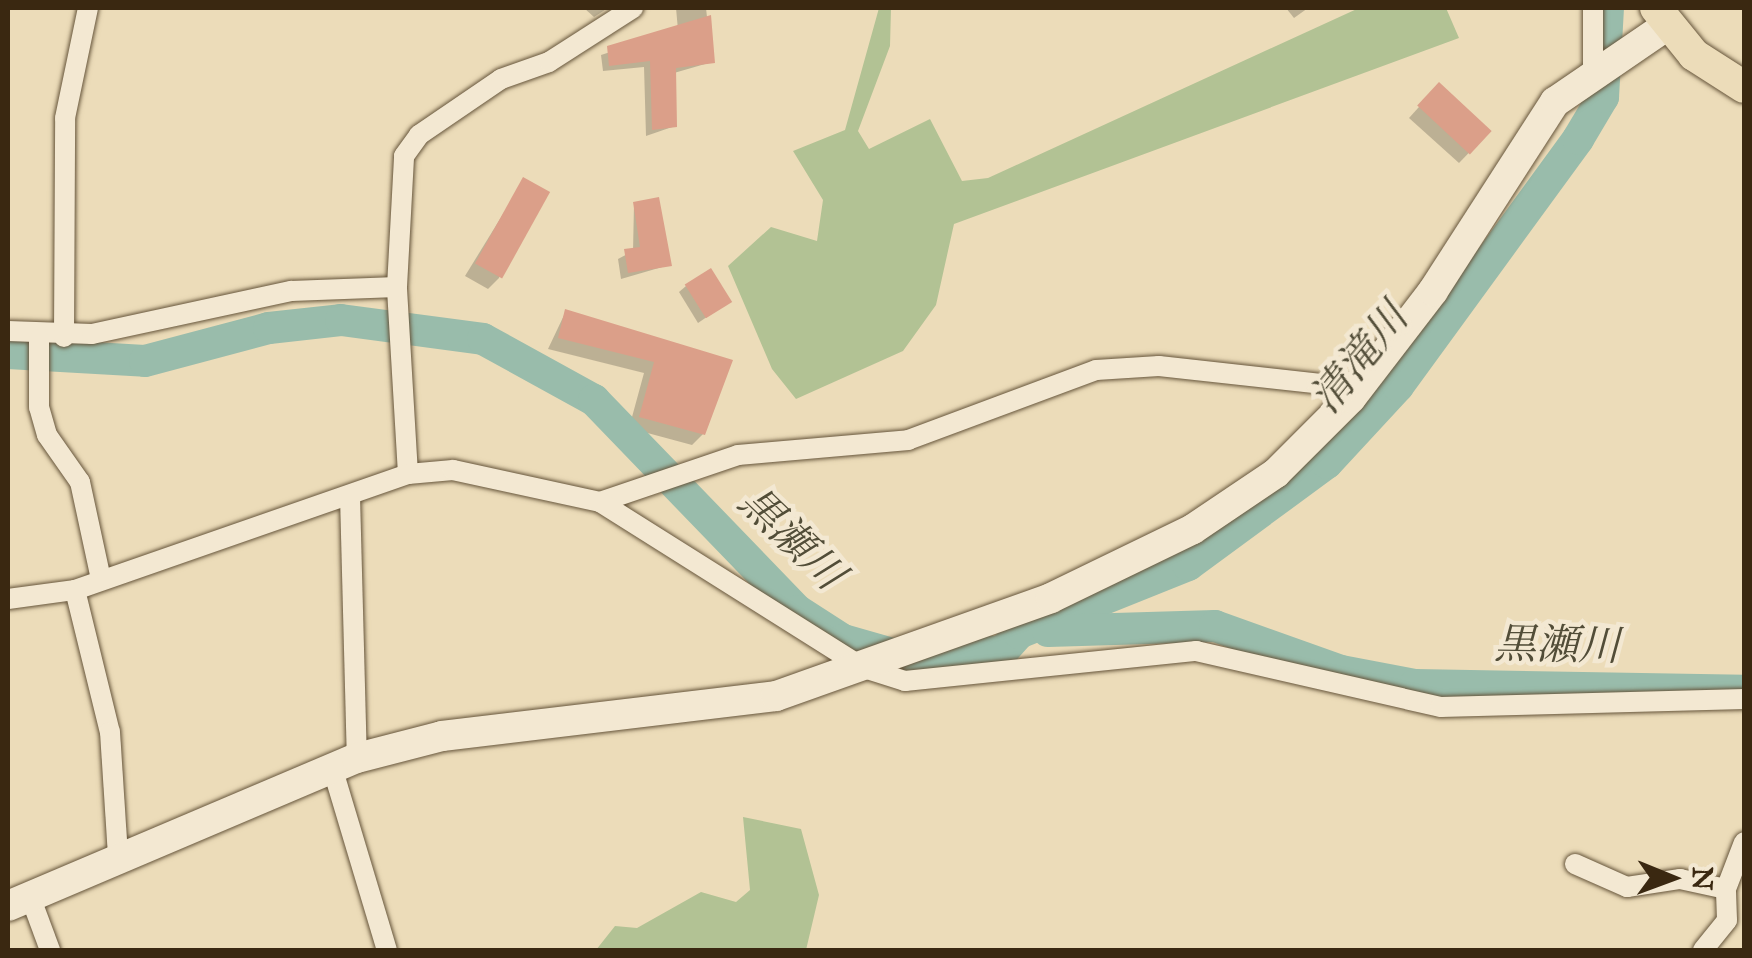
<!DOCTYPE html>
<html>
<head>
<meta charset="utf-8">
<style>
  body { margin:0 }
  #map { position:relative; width:1752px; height:958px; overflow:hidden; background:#ecdcb9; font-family:"IM FELL Great Primer","Noto Serif JP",serif }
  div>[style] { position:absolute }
  .green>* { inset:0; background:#b2c294 }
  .shadow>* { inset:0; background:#0003 }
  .river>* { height:32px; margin:-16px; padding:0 16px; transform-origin:16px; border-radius:16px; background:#99bcab }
  .building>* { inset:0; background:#db9f89; transform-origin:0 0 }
  .roads { filter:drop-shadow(0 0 2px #66553b) drop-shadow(0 0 2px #66553b) }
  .street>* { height:20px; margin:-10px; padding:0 10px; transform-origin:10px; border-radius:10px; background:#f3e8d2 }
  .secondary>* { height:30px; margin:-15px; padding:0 15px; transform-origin:15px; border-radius:15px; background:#f3e8d2 }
  .primary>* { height:32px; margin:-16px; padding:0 16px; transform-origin:16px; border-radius:16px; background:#ecdcb9 }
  span { translate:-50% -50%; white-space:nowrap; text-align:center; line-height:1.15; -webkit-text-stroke:9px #f3e8d2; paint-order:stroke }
  .water-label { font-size:42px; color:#524d38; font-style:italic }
  .frame { position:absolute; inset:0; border:10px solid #3a2811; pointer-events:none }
  .north { position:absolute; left:1622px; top:828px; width:100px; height:100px; -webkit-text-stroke:8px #f3e8d2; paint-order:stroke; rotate:91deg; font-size:28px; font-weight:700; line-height:40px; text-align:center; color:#3a2811 }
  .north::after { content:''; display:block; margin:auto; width:35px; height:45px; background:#3a2811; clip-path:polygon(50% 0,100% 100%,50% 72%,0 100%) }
</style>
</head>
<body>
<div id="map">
  <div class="green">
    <div style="clip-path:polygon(879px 8px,891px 8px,890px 46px,858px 131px,869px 149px,930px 119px,962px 181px,988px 178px,1359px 8px,1446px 8px,1459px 38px,954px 224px,936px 305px,903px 351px,796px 399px,772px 369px,728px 266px,771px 227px,817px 241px,823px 200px,793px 151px,845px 130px)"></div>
    <div style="clip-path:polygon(743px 817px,801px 829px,819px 895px,806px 950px,596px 950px,615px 926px,637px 928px,701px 892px,736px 902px,750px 890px)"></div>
  </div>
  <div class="shadow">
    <div style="clip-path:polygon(584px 8px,608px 8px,594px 17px)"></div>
    <div style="clip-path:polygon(676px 8px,706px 8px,712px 62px,674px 73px,675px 126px,646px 136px,644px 67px,603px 71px,601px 55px,678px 30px)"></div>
    <div style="clip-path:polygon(1286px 8px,1308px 8px,1294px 18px)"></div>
    <div style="clip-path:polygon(1428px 97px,1489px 132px,1459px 163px,1409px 118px)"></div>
    <div style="clip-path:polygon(524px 180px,499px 278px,488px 289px,465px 276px)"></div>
    <div style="clip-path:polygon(634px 204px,669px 265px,621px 279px,618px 259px,633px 251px)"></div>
    <div style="clip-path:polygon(686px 286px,729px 302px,698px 323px,679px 292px)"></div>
    <div style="clip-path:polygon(566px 311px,730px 362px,703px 434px,692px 445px,629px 428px,644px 373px,548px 349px)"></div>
  </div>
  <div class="river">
    <div style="left:8px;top:353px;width:137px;rotate:3.3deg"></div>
    <div style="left:145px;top:361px;width:128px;rotate:-14.9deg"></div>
    <div style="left:269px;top:328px;width:72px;rotate:-6.3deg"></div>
    <div style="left:341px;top:320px;width:143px;rotate:7.6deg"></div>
    <div style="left:483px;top:339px;width:127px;rotate:28.8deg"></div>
    <div style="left:594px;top:400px;width:293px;rotate:46deg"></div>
    <div style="left:798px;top:611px;width:54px;rotate:32.8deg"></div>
    <div style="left:843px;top:640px;width:70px;rotate:15.8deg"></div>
    <div style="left:910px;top:659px;width:93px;rotate:-4.9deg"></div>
    <div style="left:1003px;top:651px;width:24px;rotate:-48deg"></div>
    <div style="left:1019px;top:633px;width:182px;rotate:-21.9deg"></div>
    <div style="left:1188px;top:565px;width:172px;rotate:-36.3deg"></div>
    <div style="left:1327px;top:463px;width:105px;rotate:-47.3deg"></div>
    <div style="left:1398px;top:386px;width:306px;rotate:-53.9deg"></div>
    <div style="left:1578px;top:139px;width:49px;rotate:-59.2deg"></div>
    <div style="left:1603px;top:97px;width:89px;rotate:-86.8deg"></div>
    <div style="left:1048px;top:631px;width:167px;rotate:-1.7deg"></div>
    <div style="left:1215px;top:626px;width:134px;rotate:19.7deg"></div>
    <div style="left:1341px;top:671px;width:75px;rotate:10.7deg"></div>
    <div style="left:1415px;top:685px;width:329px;rotate:1deg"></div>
  </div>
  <div class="building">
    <div style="clip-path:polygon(711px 15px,715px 63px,676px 68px,677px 127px,652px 130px,650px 61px,609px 66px,607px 46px)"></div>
    <div style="left:1439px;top:82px;width:72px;height:32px;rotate:43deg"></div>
    <div style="left:523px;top:177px;width:31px;height:99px;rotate:29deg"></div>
    <div style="clip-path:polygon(659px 197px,672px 266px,628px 273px,624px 249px,640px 247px,633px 202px)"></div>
    <div style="left:711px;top:268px;width:40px;height:31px;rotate:58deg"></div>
    <div style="clip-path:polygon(565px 309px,733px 360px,705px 435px,639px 417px,654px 362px,558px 338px)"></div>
  </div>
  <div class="roads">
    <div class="street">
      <div style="left:1593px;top:73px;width:65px;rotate:-90deg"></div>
      <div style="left:8px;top:331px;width:84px;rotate:2deg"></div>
      <div style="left:92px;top:334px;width:204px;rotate:-12.2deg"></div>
      <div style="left:291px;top:291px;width:106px;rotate:-2.2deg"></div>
      <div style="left:64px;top:337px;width:219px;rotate:-89.7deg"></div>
      <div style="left:65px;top:118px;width:112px;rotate:-78.2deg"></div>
      <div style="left:39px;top:339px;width:68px;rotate:90deg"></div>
      <div style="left:39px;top:407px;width:29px;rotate:74deg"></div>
      <div style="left:47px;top:435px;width:57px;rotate:54.9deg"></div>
      <div style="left:80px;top:482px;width:99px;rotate:77.8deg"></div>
      <div style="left:408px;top:474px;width:187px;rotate:-93.4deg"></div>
      <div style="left:397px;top:287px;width:131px;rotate:-86.9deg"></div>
      <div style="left:404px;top:156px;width:26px;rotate:-54deg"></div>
      <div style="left:419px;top:135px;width:99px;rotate:-34.3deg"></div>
      <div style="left:501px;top:79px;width:51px;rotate:-19.5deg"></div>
      <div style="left:549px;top:62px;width:100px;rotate:-32.7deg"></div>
      <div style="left:350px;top:496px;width:262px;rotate:88.5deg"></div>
      <div style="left:600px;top:502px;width:146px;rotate:-18.8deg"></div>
      <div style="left:738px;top:455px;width:171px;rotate:-5deg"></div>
      <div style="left:908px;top:440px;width:201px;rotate:-20.4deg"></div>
      <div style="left:1096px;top:370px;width:63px;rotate:-3.6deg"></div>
      <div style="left:1159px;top:366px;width:172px;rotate:6.3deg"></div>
      <div style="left:1330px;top:385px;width:25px;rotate:32deg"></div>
      <div style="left:75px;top:590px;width:146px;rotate:76.2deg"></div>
      <div style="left:110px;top:732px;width:124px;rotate:86.3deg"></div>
      <div style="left:8px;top:599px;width:68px;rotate:-7.7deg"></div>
      <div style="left:75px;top:590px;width:353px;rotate:-19.2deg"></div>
      <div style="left:408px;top:474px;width:45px;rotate:-5.1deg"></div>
      <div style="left:453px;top:470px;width:150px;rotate:12.3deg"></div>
      <div style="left:600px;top:502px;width:312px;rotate:32.2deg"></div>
      <div style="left:864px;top:668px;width:43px;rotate:17.6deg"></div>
      <div style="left:905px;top:681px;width:293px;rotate:-5.9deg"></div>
      <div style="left:1196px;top:651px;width:251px;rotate:12.9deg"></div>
      <div style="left:1441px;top:707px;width:303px;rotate:-1.5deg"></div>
      <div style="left:332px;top:767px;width:191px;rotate:73.3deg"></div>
      <div style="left:1575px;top:864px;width:57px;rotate:23.9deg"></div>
      <div style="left:1627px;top:887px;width:54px;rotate:-8.6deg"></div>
      <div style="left:1680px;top:879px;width:47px;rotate:12.3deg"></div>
      <div style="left:30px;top:896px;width:58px;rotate:69.7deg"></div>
      <div style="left:1703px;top:950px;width:38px;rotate:-51deg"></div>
      <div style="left:1727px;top:920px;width:31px;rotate:-92deg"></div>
      <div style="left:1726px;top:889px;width:50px;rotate:-69deg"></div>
    </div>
    <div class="secondary">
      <div style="left:8px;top:906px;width:379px;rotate:-23deg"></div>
      <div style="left:357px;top:758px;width:88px;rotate:-14.5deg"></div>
      <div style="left:442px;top:736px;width:336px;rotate:-6.8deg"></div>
      <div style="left:776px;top:696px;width:292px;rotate:-19.6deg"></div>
      <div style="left:1051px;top:598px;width:158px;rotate:-25.9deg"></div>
      <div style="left:1193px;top:529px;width:100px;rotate:-34deg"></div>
      <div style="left:1276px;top:473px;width:106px;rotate:-45deg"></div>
      <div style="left:1351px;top:398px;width:135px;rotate:-52.5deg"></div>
      <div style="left:1433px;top:291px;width:225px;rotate:-57.2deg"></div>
      <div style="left:1555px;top:102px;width:138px;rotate:-34.4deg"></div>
    </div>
    <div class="primary">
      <div style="left:1656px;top:8px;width:60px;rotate:51deg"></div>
      <div style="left:1694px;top:55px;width:59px;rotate:32.6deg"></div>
    </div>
  </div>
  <div class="water-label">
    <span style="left:1359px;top:358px;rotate:-51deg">清滝川</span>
    <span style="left:792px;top:538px;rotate:44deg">黒瀬川</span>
    <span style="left:1557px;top:645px;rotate:1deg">黒瀬川</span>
  </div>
  <div class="frame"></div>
  <div class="north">N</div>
</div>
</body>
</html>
